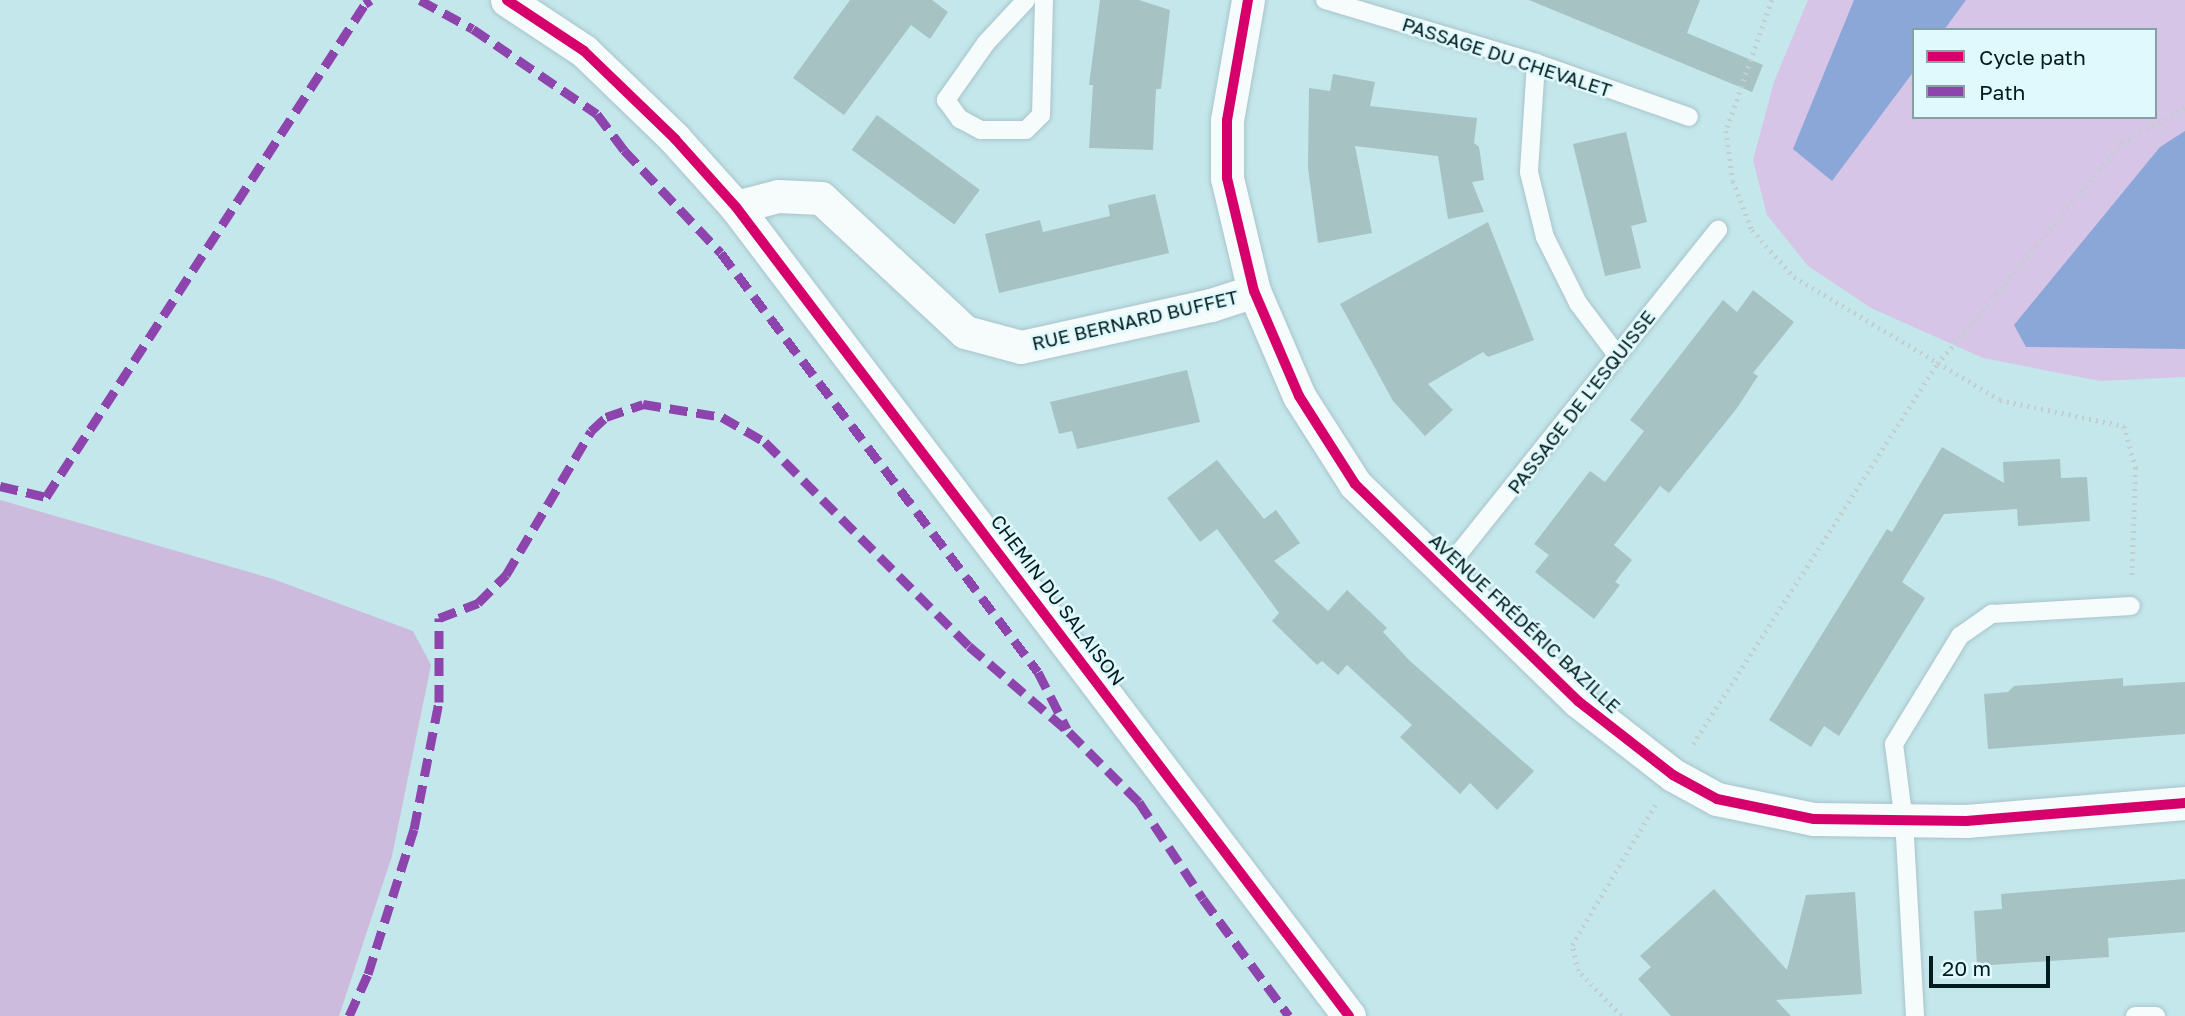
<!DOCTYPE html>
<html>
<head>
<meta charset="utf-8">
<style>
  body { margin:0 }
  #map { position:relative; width:2185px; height:1016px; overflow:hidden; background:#c4e7ec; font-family:"Golos Text",sans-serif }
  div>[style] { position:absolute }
  .green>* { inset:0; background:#d6c5e6 }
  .forest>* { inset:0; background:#cdbbde }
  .water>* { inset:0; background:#8aa7d8 }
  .building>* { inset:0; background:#a6c2c3; transform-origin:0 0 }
  .path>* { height:4.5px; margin-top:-2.25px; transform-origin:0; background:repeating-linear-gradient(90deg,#c3ced0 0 2px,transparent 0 7px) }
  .roads { filter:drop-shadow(0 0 2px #a8c4c9) drop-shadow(0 0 2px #a8c4c9) }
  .service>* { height:18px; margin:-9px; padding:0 9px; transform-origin:9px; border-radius:9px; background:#f6fbfc }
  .minor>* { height:33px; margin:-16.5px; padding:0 16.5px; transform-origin:16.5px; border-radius:16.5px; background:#f6fbfc }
  .quiet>* { height:9px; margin-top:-4.5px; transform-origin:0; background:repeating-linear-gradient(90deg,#8e44ad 0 18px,transparent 0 27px) }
  .cycleway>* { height:10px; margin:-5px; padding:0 5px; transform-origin:5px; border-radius:5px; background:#d6006c }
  span { translate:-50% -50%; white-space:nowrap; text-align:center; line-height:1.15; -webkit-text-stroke:5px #e0f9fd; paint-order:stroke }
  .street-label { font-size:19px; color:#021b1f }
  .legend { position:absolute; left:1912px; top:28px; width:245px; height:91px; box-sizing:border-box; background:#e0f9fd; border:2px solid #87a0a4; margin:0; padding:9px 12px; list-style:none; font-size:21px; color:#021b1f }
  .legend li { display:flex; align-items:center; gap:14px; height:35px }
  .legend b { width:35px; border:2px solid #87a0a4 }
  .scale { position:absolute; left:1929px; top:956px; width:121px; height:32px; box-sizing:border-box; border:4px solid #021b1f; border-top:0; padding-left:9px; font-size:21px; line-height:24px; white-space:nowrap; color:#021b1f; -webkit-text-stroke:5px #e0f9fd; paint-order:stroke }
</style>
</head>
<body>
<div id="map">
  <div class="green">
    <div style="clip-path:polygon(evenodd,1808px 0,2185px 0,2185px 377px,2100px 381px,1983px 358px,1871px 308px,1808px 266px,1767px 215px,1753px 160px,1774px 82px,1808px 0,1914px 30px,2155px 30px,2155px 117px,1914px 117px,1914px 30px)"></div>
  </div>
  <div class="forest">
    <div style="clip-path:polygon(0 500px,273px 579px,413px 631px,431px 665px,392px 856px,339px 1016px,0 1016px)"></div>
  </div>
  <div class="water">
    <div style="clip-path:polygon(1854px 0,1966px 0,1944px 30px,1914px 30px,1914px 71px,1832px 181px,1793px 149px)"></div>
    <div style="clip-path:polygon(2185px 131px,2185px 349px,2026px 347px,2014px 325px,2160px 147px)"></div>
  </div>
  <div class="building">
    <div style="clip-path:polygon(850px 0,932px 0,948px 12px,930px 39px,911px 25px,844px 115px,793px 78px)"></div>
    <div style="clip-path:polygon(1100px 0,1139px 0,1170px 10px,1161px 89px,1156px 89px,1153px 150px,1089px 148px,1093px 85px,1089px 85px)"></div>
    <div style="clip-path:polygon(1529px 0,1700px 0,1687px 33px,1763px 65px,1752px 92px)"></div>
    <div style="clip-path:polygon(1333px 74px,1375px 82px,1370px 106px,1477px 118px,1474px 143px,1479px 147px,1484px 180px,1472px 182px,1484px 212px,1448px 219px,1438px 156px,1355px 146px,1372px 233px,1318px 243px,1308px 168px,1309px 88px,1330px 91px)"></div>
    <div style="left:877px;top:115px;width:127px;height:43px;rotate:36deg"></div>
    <div style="clip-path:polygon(1626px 132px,1647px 222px,1631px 226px,1641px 268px,1605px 276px,1573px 144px)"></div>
    <div style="clip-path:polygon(1155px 194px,1169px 253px,999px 293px,985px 234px,1040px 220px,1043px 232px,1110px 216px,1108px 205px)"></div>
    <div style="clip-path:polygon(1488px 222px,1534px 340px,1488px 357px,1483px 352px,1428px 384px,1453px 410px,1425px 436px,1393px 401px,1340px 304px)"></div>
    <div style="clip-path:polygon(1753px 290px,1794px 322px,1753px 373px,1758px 376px,1737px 408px,1669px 493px,1660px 486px,1614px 545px,1632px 560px,1615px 582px,1620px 585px,1594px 619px,1535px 572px,1549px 555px,1534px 544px,1590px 471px,1605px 482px,1644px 431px,1630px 420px,1723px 300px,1737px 312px)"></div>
    <div style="clip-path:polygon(1187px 370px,1200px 422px,1077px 449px,1072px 431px,1059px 434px,1050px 402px)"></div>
    <div style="clip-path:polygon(1942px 447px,2004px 483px,2003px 462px,2060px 459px,2061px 478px,2087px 477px,2090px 521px,2018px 526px,2017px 509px,1944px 514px,1902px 582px,1925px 598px,1839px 736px,1824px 726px,1811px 747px,1769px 720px,1887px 529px,1892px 532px)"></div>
    <div style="clip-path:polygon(1217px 460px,1264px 519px,1276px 510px,1300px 543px,1274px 561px,1328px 611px,1347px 590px,1387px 628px,1383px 632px,1409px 660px,1534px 771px,1497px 810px,1470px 783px,1460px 794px,1400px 737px,1412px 725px,1347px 665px,1338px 675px,1322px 661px,1317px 665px,1272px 621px,1279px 613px,1217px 529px,1200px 542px,1167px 498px)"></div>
    <div style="clip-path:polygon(2123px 678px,2123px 686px,2185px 682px,2185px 734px,1988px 749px,1984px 694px,2008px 692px,2014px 686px)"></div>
    <div style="clip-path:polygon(2185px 879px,2185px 932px,2108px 938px,2109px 957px,1977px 966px,1974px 911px,2002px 909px,2001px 894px)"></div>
    <div style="clip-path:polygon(1714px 889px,1787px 970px,1806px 895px,1855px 892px,1862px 994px,1776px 1000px,1791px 1016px,1671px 1016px,1638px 979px,1651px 967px,1640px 956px)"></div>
  </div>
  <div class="path">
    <div style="left:1772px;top:0;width:139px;rotate:109.3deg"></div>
    <div style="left:1726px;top:131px;width:50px;rotate:82deg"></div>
    <div style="left:1733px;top:181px;width:53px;rotate:68.8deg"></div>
    <div style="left:1752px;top:230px;width:63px;rotate:48.2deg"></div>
    <div style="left:1794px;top:277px;width:240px;rotate:30.8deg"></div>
    <div style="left:2000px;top:400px;width:127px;rotate:11.8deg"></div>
    <div style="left:2124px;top:426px;width:44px;rotate:74.1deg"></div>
    <div style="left:2136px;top:468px;width:110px;rotate:92.1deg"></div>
    <div style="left:1693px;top:744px;width:452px;rotate:-57.3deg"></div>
    <div style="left:1937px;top:364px;width:288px;rotate:-50.1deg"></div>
    <div style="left:2122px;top:143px;width:73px;rotate:-29.7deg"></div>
    <div style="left:1621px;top:1016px;width:62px;rotate:-133.7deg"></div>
    <div style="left:1578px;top:971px;width:27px;rotate:-103deg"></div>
    <div style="left:1572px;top:945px;width:163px;rotate:-59.3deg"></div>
  </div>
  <div class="roads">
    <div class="service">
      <div style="left:1026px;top:0;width:59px;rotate:132.9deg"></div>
      <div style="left:986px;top:43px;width:70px;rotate:125.1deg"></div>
      <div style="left:946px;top:100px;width:24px;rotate:54deg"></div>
      <div style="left:960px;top:119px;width:24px;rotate:28deg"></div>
      <div style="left:981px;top:130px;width:45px"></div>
      <div style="left:1026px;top:130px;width:21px;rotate:-45deg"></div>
      <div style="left:1041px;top:115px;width:115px;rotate:-88.5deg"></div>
      <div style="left:1325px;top:0;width:220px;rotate:16.6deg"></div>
      <div style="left:1536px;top:63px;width:162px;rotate:19.4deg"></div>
      <div style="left:1536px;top:63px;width:109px;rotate:93.7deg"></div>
      <div style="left:1529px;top:172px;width:67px;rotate:76.2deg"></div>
      <div style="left:1545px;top:237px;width:74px;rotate:63.4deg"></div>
      <div style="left:1578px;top:303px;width:65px;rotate:53.1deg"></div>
      <div style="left:1443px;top:573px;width:440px;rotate:-51.3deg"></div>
      <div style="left:1915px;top:1016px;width:194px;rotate:-93.2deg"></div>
      <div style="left:1904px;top:822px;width:79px;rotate:-97.3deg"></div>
      <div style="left:1894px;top:744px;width:127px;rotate:-58.6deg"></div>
      <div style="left:1960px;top:636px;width:39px;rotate:-35deg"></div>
      <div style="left:1992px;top:614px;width:139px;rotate:-3.3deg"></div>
      <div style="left:2135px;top:1016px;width:21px"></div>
    </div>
    <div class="minor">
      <div style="left:507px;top:0;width:92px;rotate:33.5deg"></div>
      <div style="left:584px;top:51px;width:127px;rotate:44deg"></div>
      <div style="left:675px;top:139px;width:91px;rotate:48.1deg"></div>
      <div style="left:736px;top:207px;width:1015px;rotate:52.85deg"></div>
      <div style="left:1248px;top:0;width:122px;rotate:99.9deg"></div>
      <div style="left:1227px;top:120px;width:58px;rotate:90deg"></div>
      <div style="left:1227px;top:178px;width:116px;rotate:76.6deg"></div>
      <div style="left:1254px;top:291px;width:114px;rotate:66.8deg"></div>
      <div style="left:1299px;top:396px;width:104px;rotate:57.5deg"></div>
      <div style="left:1355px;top:484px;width:311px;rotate:44.2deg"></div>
      <div style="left:1578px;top:701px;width:120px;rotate:37.9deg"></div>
      <div style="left:1673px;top:775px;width:50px;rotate:28.6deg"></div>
      <div style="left:1717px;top:799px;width:99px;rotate:11.7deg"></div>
      <div style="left:1814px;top:819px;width:152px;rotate:0.8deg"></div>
      <div style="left:1966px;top:821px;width:220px;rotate:-4.7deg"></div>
      <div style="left:736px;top:207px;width:43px;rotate:-14.7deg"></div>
      <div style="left:778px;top:196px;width:43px;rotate:2.7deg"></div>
      <div style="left:821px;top:198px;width:197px;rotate:42.9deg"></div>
      <div style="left:965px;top:332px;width:58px;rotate:15deg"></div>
      <div style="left:1021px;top:347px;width:195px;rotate:-12.5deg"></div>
      <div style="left:1211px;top:305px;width:45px;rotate:-18deg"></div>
    </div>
  </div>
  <div class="quiet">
    <div style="left:420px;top:0;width:60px;rotate:28.7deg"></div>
    <div style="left:473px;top:29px;width:150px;rotate:34.4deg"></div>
    <div style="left:597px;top:114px;width:45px;rotate:53.1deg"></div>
    <div style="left:624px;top:150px;width:141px;rotate:46.7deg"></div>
    <div style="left:721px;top:253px;width:525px;rotate:52.89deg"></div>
    <div style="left:1038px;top:672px;width:64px;rotate:63deg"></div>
    <div style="left:0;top:486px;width:47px;rotate:13.4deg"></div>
    <div style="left:46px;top:497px;width:587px;rotate:-57.09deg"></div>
    <div style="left:365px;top:4px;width:7px;rotate:-34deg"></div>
    <div style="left:349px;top:1016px;width:46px;rotate:-65.7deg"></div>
    <div style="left:368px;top:974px;width:152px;rotate:-72.4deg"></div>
    <div style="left:414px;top:829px;width:129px;rotate:-78.9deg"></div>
    <div style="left:439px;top:702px;width:84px;rotate:-90deg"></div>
    <div style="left:439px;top:618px;width:42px;rotate:-21deg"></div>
    <div style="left:478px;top:603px;width:40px;rotate:-45deg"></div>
    <div style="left:506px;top:575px;width:167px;rotate:-59.4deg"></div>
    <div style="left:591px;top:431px;width:21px;rotate:-43deg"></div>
    <div style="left:606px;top:417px;width:39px;rotate:-19deg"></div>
    <div style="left:643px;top:404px;width:80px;rotate:9.3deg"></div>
    <div style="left:722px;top:417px;width:50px;rotate:30.2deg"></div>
    <div style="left:765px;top:442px;width:288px;rotate:45deg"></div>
    <div style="left:969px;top:646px;width:132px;rotate:40.7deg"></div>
    <div style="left:1069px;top:732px;width:99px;rotate:45deg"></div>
    <div style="left:1139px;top:802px;width:116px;rotate:56.6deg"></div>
    <div style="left:1203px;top:899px;width:145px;rotate:53.7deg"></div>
  </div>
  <div class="cycleway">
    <div style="left:507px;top:0;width:92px;rotate:33.5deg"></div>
    <div style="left:584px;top:51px;width:127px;rotate:44deg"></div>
    <div style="left:675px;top:139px;width:91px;rotate:48.1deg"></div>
    <div style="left:736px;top:207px;width:1015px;rotate:52.85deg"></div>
    <div style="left:1248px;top:0;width:122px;rotate:99.9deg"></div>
    <div style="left:1227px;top:120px;width:58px;rotate:90deg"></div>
    <div style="left:1227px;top:178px;width:116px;rotate:76.6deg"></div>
    <div style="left:1254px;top:291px;width:114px;rotate:66.8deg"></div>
    <div style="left:1299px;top:396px;width:104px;rotate:57.5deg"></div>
    <div style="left:1355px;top:484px;width:311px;rotate:44.2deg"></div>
    <div style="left:1578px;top:701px;width:120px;rotate:37.9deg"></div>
    <div style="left:1673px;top:775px;width:50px;rotate:28.6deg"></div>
    <div style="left:1717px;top:799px;width:99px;rotate:11.7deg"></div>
    <div style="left:1814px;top:819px;width:152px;rotate:0.8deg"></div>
    <div style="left:1966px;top:821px;width:220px;rotate:-4.7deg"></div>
  </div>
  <div class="street-label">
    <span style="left:1507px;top:57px;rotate:18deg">PASSAGE DU CHEVALET</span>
    <span style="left:1135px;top:320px;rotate:-13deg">RUE BERNARD BUFFET</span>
    <span style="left:1581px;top:402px;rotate:-52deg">PASSAGE DE L'ESQUISSE</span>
    <span style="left:1058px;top:600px;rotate:53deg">CHEMIN DU SALAISON</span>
    <span style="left:1525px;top:623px;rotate:43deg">AVENUE FRÉDÉRIC BAZILLE</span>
  </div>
  <ul class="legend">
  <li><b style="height:9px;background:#d6006c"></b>Cycle path</li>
  <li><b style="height:9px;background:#8e44ad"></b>Path</li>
  </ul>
  <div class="scale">20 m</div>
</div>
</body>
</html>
